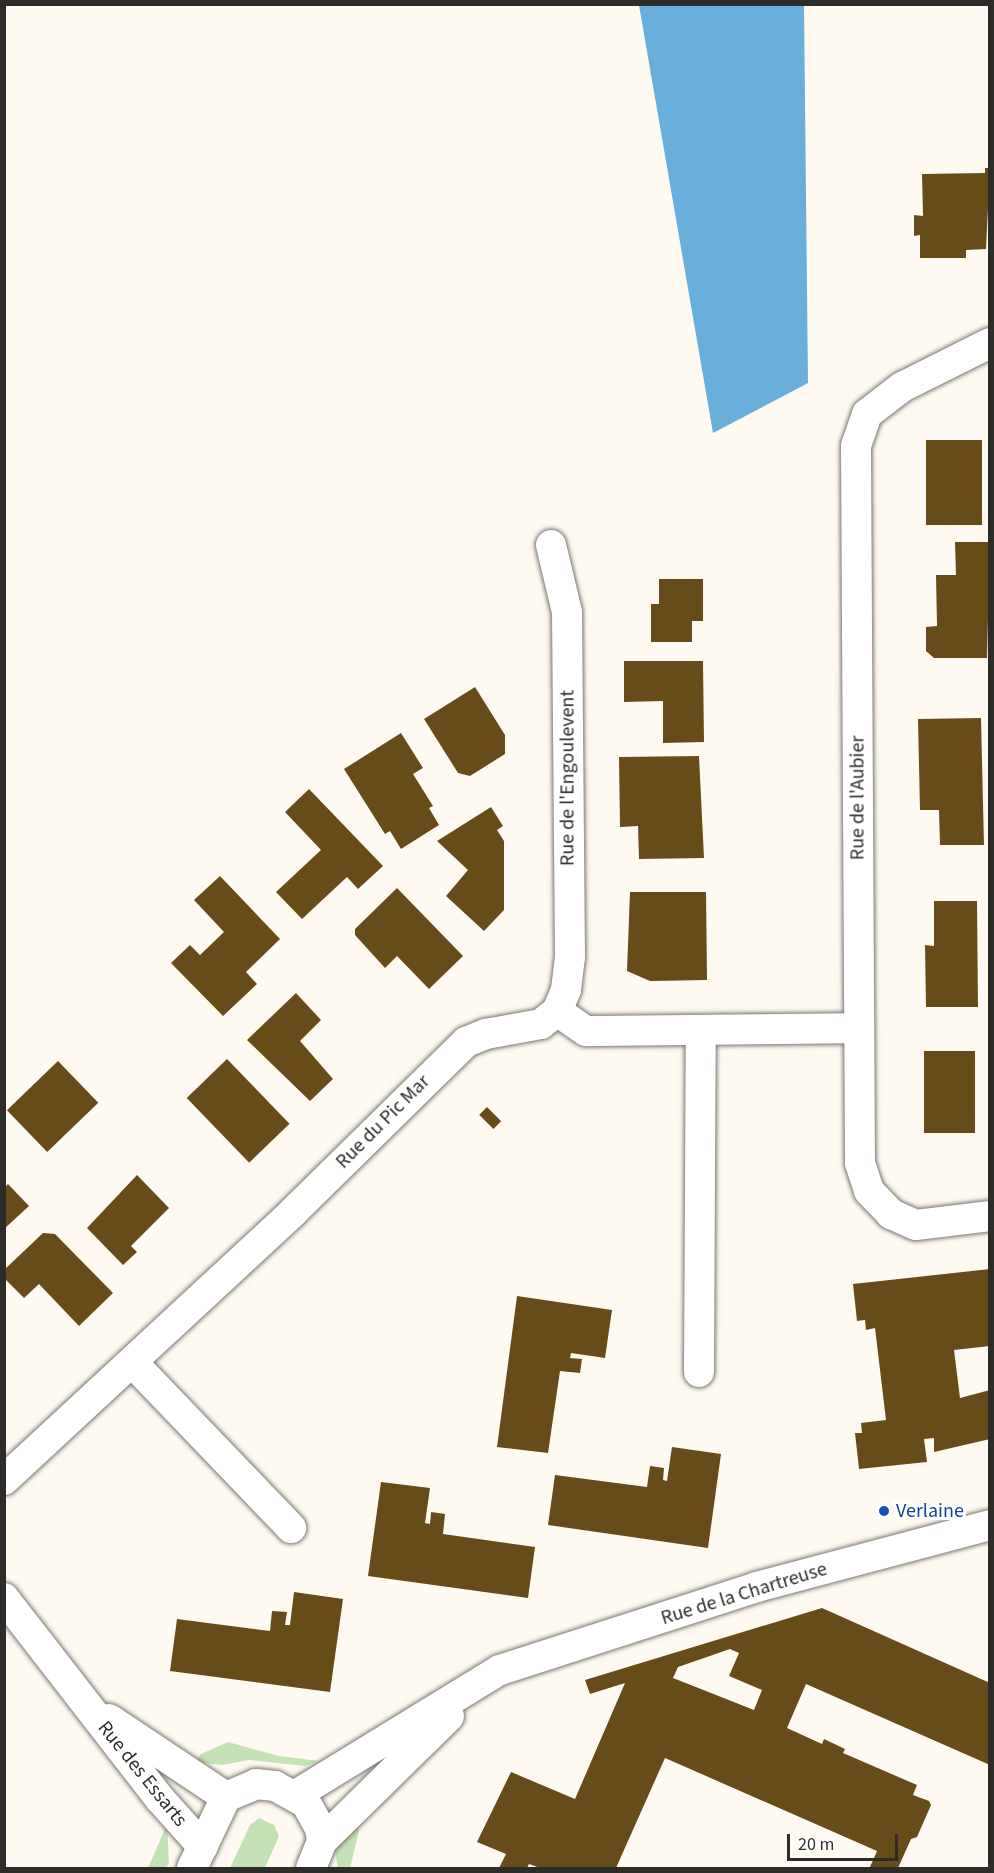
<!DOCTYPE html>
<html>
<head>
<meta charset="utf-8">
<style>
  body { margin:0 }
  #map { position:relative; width:994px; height:1873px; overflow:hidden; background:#fefaf2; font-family:"Source Sans 3",sans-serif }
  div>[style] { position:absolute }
  .green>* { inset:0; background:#c5e2b7 }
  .water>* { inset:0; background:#6aaedb }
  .building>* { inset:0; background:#674c19; transform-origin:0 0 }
  .roads { filter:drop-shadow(0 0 2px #7a7771) drop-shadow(0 0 2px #7a7771) }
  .minor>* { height:30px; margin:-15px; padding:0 15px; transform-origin:15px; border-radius:15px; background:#fff }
  .dots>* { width:16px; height:16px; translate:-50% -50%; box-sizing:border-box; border:3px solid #fff; border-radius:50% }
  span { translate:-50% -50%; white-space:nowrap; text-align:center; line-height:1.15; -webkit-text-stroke:6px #fff; paint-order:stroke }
  .street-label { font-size:20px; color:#2d2c29 }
  .transit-label { font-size:20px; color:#164399 }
  .left { translate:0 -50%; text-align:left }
  .frame { position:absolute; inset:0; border:6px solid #2d2c29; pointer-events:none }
  .scale { position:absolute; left:787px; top:1834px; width:111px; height:27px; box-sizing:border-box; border:3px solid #2d2c29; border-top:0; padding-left:8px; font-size:18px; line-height:21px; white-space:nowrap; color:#2d2c29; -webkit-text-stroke:4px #fff; paint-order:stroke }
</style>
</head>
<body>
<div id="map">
  <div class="green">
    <div style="clip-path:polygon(228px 1742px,279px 1756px,319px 1761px,305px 1766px,249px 1760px,222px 1765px,195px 1762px,201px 1754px)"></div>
    <div style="clip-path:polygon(259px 1818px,274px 1825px,279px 1836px,265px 1868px,230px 1868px,250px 1825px)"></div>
    <div style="clip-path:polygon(353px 1818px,359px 1831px,350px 1868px,338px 1868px,335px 1851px)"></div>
    <div style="clip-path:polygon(167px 1824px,169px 1863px,166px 1868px,148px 1868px)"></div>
  </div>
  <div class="water">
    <div style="clip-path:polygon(639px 5px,804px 5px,808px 383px,713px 433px)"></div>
  </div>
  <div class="building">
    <div style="clip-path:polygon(985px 168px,990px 168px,986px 249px,966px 250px,966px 258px,920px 258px,920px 235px,914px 236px,914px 215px,923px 216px,922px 174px,985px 173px)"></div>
    <div style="left:926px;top:440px;width:56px;height:85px"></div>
    <div style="clip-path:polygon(955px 542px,990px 542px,987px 658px,934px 658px,926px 651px,926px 627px,937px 626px,936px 575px,956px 575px)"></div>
    <div style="clip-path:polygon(659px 579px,703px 579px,703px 621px,692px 621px,692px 642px,651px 642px,651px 604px,659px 604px)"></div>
    <div style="clip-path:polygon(624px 661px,703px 661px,704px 742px,663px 743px,663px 701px,624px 702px)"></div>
    <div style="clip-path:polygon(475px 687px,505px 735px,505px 754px,470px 776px,458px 773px,424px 719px)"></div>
    <div style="clip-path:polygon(981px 718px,984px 845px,940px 845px,939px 810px,920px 810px,918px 719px)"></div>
    <div style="clip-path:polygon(401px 733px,423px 768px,413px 774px,433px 806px,429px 808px,439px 825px,401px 849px,390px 831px,385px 834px,344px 769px)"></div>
    <div style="clip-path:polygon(699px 756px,704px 858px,639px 859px,638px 826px,620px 827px,619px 757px)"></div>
    <div style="clip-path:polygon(309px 789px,383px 866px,358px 889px,347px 877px,302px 919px,276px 892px,321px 850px,285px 812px)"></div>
    <div style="clip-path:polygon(491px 807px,503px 826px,497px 830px,504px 841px,504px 910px,484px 931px,446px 896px,468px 870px,437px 841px)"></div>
    <div style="clip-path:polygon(220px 876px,280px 939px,246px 972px,257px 984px,223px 1016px,171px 963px,190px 945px,200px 955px,224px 932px,194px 900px)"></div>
    <div style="clip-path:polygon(397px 888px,463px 956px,429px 989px,397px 956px,385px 968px,355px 935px,355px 929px)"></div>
    <div style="clip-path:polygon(630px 892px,706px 892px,707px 980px,650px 981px,627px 971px)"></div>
    <div style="clip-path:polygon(934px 901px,977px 901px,978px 1007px,926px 1007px,925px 945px,934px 946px)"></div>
    <div style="clip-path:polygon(296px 993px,321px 1020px,300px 1041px,333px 1079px,310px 1101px,247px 1040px)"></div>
    <div style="left:924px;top:1051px;width:51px;height:82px"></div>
    <div style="left:227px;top:1059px;width:90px;height:56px;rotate:46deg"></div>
    <div style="left:58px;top:1061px;width:58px;height:71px;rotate:46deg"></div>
    <div style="left:487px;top:1107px;width:20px;height:11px;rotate:45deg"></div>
    <div style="clip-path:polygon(137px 1175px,169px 1208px,131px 1246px,137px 1252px,123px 1265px,87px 1228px)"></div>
    <div style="clip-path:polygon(8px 1184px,29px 1206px,4px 1229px,4px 1188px)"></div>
    <div style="clip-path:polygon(43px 1233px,55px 1234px,113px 1293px,79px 1326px,39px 1284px,24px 1298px,4px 1278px,4px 1270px)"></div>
    <div style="clip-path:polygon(990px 1269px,990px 1346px,954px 1350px,960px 1398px,990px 1390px,990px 1439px,934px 1452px,934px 1438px,924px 1439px,927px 1462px,859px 1469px,855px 1433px,862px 1433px,861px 1423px,886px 1420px,875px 1328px,866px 1330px,865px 1320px,857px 1321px,853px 1284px)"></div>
    <div style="clip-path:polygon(517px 1296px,612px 1310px,605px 1358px,571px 1353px,570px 1358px,582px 1359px,580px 1373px,560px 1371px,548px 1453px,497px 1447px)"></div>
    <div style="clip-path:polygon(672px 1447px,721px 1454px,708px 1548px,548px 1525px,555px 1475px,647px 1487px,650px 1466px,664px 1468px,663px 1480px,667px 1481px)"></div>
    <div style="clip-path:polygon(381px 1482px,430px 1488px,425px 1523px,430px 1524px,431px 1512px,445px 1514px,443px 1534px,535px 1547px,528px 1598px,368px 1576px)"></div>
    <div style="clip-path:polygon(294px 1592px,343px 1599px,330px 1692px,170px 1671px,177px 1619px,270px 1631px,272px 1611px,287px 1612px,285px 1625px,290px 1625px)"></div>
    <div style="clip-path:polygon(evenodd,822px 1608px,990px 1683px,990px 1765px,806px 1684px,787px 1728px,822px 1744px,824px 1739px,845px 1749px,843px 1753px,917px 1785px,913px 1795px,929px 1801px,931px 1805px,917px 1837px,911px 1839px,898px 1868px,870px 1867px,877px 1851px,665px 1758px,616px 1868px,540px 1868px,529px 1864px,527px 1868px,499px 1868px,506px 1854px,477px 1842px,511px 1772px,575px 1799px,625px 1683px,590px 1694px,585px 1680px,822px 1608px,730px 1649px,739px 1653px,729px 1676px,762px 1690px,754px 1710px,673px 1678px,678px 1667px,730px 1649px)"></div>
  </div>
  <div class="roads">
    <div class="minor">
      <div style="left:990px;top:343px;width:98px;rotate:153.4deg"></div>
      <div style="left:902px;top:387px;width:44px;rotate:142.4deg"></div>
      <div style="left:867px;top:414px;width:34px;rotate:109deg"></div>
      <div style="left:856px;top:446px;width:717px;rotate:89.68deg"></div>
      <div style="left:860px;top:1163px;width:29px;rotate:72deg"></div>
      <div style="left:869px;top:1191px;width:32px;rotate:46deg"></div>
      <div style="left:891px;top:1214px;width:27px;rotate:24deg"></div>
      <div style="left:916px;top:1225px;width:75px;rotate:-6.9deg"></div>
      <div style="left:551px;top:545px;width:69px;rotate:76.6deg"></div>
      <div style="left:567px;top:612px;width:345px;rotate:89.5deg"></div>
      <div style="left:570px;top:957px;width:33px;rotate:97deg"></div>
      <div style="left:566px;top:990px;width:23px;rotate:113deg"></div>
      <div style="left:132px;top:1362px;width:230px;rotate:46.2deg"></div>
      <div style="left:699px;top:1372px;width:342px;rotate:-89.7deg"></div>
      <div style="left:4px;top:1480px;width:394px;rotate:-42.8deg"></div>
      <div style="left:293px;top:1212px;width:243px;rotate:-44.5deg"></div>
      <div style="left:466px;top:1042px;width:22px;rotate:-22deg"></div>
      <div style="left:486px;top:1034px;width:56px;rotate:-10.3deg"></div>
      <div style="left:541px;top:1024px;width:21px;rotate:-39deg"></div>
      <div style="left:557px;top:1011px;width:35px;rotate:35deg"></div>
      <div style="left:586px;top:1031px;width:273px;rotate:-0.6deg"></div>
      <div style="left:4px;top:1598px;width:254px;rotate:52.2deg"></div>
      <div style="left:160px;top:1799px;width:64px;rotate:48.1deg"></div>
      <div style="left:109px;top:1719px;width:141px;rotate:33.7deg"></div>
      <div style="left:294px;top:1796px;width:241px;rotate:-31.5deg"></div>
      <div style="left:500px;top:1670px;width:270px;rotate:-17.9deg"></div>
      <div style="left:757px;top:1587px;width:241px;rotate:-14.9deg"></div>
      <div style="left:322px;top:1841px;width:178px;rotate:-44.5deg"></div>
      <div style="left:192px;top:1868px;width:79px;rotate:-64.4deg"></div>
      <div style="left:226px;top:1797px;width:33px;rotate:-23deg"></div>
      <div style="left:256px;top:1784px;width:19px;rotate:6deg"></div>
      <div style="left:275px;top:1786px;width:35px;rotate:29deg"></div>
      <div style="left:306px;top:1803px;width:29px;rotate:61deg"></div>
      <div style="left:320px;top:1828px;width:13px;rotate:81deg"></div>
      <div style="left:322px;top:1841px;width:29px;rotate:112deg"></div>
    </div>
  </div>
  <div class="dots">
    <div style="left:884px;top:1511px;background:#1a4fb4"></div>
  </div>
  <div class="street-label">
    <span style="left:568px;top:778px;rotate:-90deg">Rue de l'Engoulevent</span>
    <span style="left:858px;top:798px;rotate:-90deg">Rue de l'Aubier</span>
    <span style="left:383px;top:1122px;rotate:-45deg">Rue du Pic Mar</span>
    <span style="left:744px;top:1594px;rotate:-17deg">Rue de la Chartreuse</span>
    <span style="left:142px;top:1774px;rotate:51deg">Rue des Essarts</span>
  </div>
  <div class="transit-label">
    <span class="left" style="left:896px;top:1511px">Verlaine</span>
  </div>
  <div class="frame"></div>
  <div class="scale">20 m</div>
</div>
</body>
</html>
